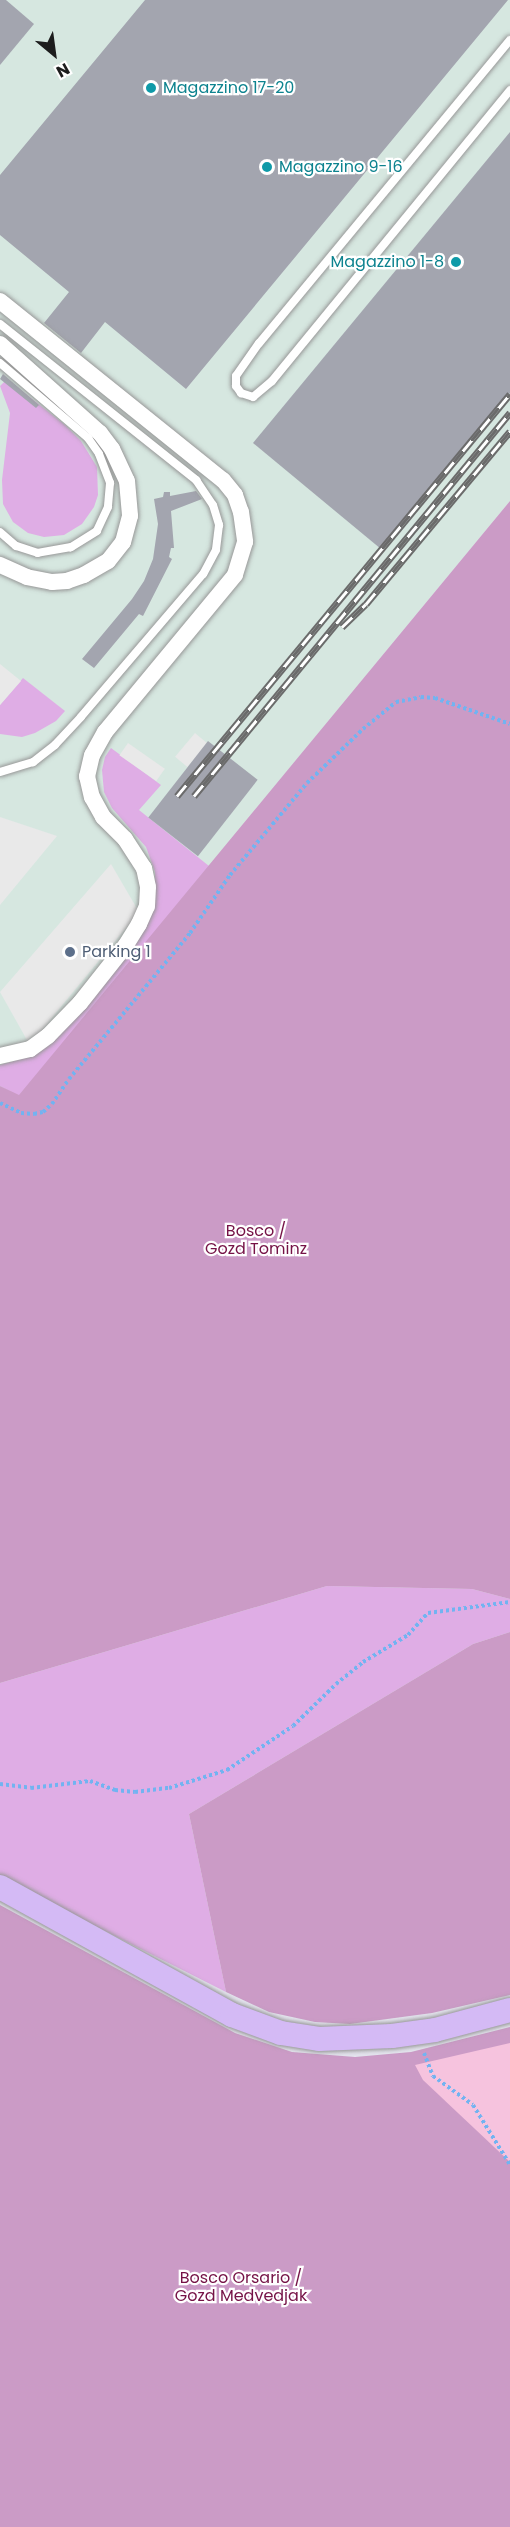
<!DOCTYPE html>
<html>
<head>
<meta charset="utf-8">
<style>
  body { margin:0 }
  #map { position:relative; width:510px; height:2527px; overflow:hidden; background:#e4e4ee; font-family:Poppins,sans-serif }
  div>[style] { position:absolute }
  .industrial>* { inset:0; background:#d6e7e0 }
  .grass>* { inset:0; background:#dfade5 }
  .forest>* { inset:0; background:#cb9bc6 }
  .park>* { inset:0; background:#f6c3de }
  .parking>* { inset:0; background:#e9e9e9; transform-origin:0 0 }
  .building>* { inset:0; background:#a3a5af; transform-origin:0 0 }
  .path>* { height:4px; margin-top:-2px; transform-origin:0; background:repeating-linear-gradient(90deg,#72b3f1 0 3px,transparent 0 6px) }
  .roads { filter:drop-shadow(0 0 2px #979797) drop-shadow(0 0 2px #979797) }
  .lane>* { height:8px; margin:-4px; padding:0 4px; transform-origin:4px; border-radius:4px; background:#fff }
  .street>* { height:16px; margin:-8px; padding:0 8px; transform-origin:8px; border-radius:8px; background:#fff }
  .secondary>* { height:24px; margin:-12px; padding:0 12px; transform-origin:12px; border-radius:12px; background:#d4baf5 }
  .rail>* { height:7px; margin-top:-3.5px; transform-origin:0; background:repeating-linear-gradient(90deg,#fff 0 14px,#6b6b6b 0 28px); box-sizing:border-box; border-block:2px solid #6b6b6b }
  .dots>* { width:16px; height:16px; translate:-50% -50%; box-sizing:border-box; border:3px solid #fff; border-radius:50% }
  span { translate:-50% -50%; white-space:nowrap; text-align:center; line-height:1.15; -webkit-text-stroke:4.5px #fff; paint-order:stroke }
  .culture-label { font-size:16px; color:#0d838f }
  .left { translate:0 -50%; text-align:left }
  .right { translate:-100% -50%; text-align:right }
  .service-label { font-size:16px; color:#4e5e75 }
  .park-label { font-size:16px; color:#751246 }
  .north { position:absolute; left:24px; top:24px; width:60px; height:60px; -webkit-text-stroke:4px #fff; paint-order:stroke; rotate:151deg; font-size:16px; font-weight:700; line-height:24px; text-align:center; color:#1d1d1d }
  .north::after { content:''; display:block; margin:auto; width:21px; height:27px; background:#1d1d1d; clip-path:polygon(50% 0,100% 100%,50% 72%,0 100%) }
</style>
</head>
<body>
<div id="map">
  <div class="industrial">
    <div style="clip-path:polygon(0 0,510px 0,510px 501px,19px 1096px,0 1086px)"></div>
  </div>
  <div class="grass">
    <div style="clip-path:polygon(7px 379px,65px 425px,81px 441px,97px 467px,98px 495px,94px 507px,82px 524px,64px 535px,44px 537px,28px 533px,13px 522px,3px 504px,2px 480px,10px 413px,0 386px)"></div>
    <div style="clip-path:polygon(23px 678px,65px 711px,56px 721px,35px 733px,22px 737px,0 734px,0 705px)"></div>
    <div style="clip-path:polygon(111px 748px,161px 785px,139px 810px,209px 866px,19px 1096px,0 1086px,0 1065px,34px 1055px,155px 904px,155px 872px,146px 847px,112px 808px,104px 792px,102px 770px,105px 757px)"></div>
    <div style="clip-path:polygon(327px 1586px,472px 1589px,510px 1599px,510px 1632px,473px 1644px,189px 1814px,226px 1992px,0 1878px,0 1683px)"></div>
  </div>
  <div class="forest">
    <div style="clip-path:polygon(510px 501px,510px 1599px,472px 1589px,327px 1586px,0 1683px,0 1086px,19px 1095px)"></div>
    <div style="clip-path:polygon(510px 1632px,510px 1995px,432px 2013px,350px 2024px,315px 2022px,269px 2012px,226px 1992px,189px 1814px,473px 1644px)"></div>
    <div style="clip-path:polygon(0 1905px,235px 2033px,292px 2052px,355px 2057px,411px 2052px,510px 2027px,510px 2527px,0 2527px)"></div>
  </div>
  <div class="park">
    <div style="clip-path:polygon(510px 2043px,510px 2162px,423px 2080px,415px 2065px)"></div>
  </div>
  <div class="parking">
    <div style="clip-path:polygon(0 664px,21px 681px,0 705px)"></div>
    <div style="left:195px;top:733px;width:16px;height:31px;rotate:40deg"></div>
    <div style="left:128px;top:743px;width:45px;height:15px;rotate:35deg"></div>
    <div style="clip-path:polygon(0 817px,57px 836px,0 905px)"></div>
    <div style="clip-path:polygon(111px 864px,139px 912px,41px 1031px,27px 1040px,0 992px)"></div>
  </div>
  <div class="building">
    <div style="clip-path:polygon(0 0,6px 0,34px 24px,0 65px)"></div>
    <div style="clip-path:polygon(145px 0,508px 0,186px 389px,105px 322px,81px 353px,44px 323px,69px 292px,0 235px,0 175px)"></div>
    <div style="clip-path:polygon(510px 132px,510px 393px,381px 549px,253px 443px)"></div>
    <div style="clip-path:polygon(3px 374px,39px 405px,36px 408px,0 379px)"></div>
    <div style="clip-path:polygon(196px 491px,202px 499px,171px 511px,174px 548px,171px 548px,169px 557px,172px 559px,143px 616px,139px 614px,94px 668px,82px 659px,132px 599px,144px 581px,153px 559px,158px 524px,154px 499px,163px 497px,164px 492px,170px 492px,170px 496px)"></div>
    <div style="left:208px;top:741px;width:63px;height:97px;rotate:38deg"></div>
  </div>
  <div class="path">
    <div style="left:0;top:1103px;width:23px;rotate:25deg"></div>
    <div style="left:21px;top:1113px;width:13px;rotate:4deg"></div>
    <div style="left:34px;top:1114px;width:9px;rotate:-13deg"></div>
    <div style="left:43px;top:1112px;width:12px;rotate:-42deg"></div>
    <div style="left:52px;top:1104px;width:30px;rotate:-56deg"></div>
    <div style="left:69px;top:1079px;width:190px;rotate:-50.3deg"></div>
    <div style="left:190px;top:933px;width:70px;rotate:-55.4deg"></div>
    <div style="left:230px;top:875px;width:120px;rotate:-50.1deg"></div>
    <div style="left:307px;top:783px;width:78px;rotate:-44deg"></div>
    <div style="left:363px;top:729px;width:43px;rotate:-39.3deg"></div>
    <div style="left:396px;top:702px;width:25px;rotate:-11deg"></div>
    <div style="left:421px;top:697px;width:14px;rotate:4deg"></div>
    <div style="left:435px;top:698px;width:79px;rotate:19.1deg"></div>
    <div style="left:0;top:1784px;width:31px;rotate:7deg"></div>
    <div style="left:31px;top:1788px;width:59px;rotate:-6.8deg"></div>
    <div style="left:90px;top:1781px;width:27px;rotate:20deg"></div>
    <div style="left:115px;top:1790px;width:20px;rotate:6deg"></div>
    <div style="left:135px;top:1792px;width:34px;rotate:-7deg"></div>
    <div style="left:169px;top:1788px;width:61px;rotate:-17.2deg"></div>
    <div style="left:227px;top:1770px;width:79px;rotate:-33.7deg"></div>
    <div style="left:293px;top:1726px;width:60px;rotate:-44.3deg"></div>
    <div style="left:336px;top:1684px;width:35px;rotate:-39deg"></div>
    <div style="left:363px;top:1662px;width:52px;rotate:-31deg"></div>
    <div style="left:408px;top:1635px;width:30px;rotate:-48deg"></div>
    <div style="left:428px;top:1613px;width:83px;rotate:-7.6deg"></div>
    <div style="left:424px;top:2053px;width:25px;rotate:69deg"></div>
    <div style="left:433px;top:2076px;width:49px;rotate:35.9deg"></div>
    <div style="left:473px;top:2105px;width:70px;rotate:58.3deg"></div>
  </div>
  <div class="roads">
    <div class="lane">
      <div style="left:510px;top:40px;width:393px;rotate:129.6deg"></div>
      <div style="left:259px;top:343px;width:40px;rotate:124.9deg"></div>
      <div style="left:236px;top:376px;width:10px;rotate:90deg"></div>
      <div style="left:236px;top:386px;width:9px;rotate:54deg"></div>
      <div style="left:241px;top:393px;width:13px;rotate:18deg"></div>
      <div style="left:253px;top:397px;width:25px;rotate:-40deg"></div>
      <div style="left:272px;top:381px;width:376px;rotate:-50.7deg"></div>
      <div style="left:0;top:324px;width:251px;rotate:38.5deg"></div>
      <div style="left:196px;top:480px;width:30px;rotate:56deg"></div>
      <div style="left:213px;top:505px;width:21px;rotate:73deg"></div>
      <div style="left:219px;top:525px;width:25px;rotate:97deg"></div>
      <div style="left:216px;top:550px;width:27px;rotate:118deg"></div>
      <div style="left:203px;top:574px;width:188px;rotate:130.5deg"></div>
      <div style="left:81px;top:717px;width:38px;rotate:133deg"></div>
      <div style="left:55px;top:745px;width:28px;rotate:142deg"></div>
      <div style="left:33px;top:762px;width:34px;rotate:163deg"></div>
      <div style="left:0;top:363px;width:116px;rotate:40.4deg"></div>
      <div style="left:88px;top:438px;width:19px;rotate:55deg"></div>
      <div style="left:99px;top:454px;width:31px;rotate:69deg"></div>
      <div style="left:110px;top:483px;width:24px;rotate:95deg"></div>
      <div style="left:108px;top:507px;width:26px;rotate:115deg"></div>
      <div style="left:97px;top:531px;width:31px;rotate:148deg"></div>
      <div style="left:71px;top:547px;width:34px;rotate:170deg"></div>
      <div style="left:38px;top:553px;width:23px;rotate:-162deg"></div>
      <div style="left:16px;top:546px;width:21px;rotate:-139deg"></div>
    </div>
    <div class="street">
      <div style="left:0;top:301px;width:286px;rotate:38.8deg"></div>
      <div style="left:223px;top:480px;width:19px;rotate:51deg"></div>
      <div style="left:235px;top:495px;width:18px;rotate:71deg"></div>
      <div style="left:241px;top:512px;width:30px;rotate:82deg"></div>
      <div style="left:245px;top:542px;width:34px;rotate:107deg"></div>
      <div style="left:235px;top:575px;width:204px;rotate:129.6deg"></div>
      <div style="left:105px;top:732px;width:26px;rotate:119deg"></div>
      <div style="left:92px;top:755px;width:22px;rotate:103deg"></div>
      <div style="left:87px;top:776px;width:22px;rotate:77deg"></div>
      <div style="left:92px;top:797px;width:23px;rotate:61deg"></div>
      <div style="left:103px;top:817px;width:31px;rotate:45deg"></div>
      <div style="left:125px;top:839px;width:35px;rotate:57deg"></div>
      <div style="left:144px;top:868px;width:19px;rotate:78deg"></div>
      <div style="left:148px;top:887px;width:19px;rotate:93deg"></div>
      <div style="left:147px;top:906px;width:20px;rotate:114deg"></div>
      <div style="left:139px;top:924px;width:25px;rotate:122deg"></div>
      <div style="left:126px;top:945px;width:74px;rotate:128.4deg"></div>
      <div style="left:80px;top:1003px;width:46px;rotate:134.1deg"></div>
      <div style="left:48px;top:1036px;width:22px;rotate:144deg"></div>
      <div style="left:30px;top:1049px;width:31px;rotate:167deg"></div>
      <div style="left:0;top:344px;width:134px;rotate:41.7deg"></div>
      <div style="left:100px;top:433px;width:20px;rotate:53deg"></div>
      <div style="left:112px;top:449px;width:35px;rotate:65deg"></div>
      <div style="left:127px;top:481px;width:35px;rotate:85deg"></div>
      <div style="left:130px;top:516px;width:27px;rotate:105deg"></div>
      <div style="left:123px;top:542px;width:24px;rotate:128deg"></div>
      <div style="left:108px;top:561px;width:28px;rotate:150deg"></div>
      <div style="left:84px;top:575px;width:18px;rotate:161deg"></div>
      <div style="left:67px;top:581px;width:15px;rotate:176deg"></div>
      <div style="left:52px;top:582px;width:25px;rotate:-169deg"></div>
      <div style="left:27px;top:577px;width:30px;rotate:-156deg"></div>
    </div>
    <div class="secondary">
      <div style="left:0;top:1887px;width:265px;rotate:28.9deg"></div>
      <div style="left:232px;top:2015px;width:52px;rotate:20.2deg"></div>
      <div style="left:281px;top:2033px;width:38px;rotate:9deg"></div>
      <div style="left:319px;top:2039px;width:73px;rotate:-2.4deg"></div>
      <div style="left:392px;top:2036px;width:43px;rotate:-7.9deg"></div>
      <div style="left:435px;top:2030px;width:78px;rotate:-14.9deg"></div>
    </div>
  </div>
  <div class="rail">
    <div style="left:342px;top:627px;width:33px;rotate:-44deg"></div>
    <div style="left:366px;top:604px;width:225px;rotate:-50.2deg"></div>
    <div style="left:177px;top:796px;width:522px;rotate:-50.36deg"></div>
    <div style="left:194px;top:796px;width:497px;rotate:-50.5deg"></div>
  </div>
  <div class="dots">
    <div style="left:151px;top:88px;background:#0f9aa8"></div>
    <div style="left:267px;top:167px;background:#0f9aa8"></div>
    <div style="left:456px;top:262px;background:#0f9aa8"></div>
    <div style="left:70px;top:952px;background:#5c6f8a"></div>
  </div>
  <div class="culture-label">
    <span class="left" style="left:163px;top:88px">Magazzino 17-20</span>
    <span class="left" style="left:279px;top:167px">Magazzino 9-16</span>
    <span class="right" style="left:444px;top:262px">Magazzino 1-8</span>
  </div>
  <div class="service-label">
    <span class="left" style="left:82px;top:952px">Parking 1</span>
  </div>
  <div class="park-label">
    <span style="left:256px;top:1240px">Bosco /<br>Gozd Tominz</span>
    <span style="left:241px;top:2287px">Bosco Orsario /<br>Gozd Medvedjak</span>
  </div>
  <div class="north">N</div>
</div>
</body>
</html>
